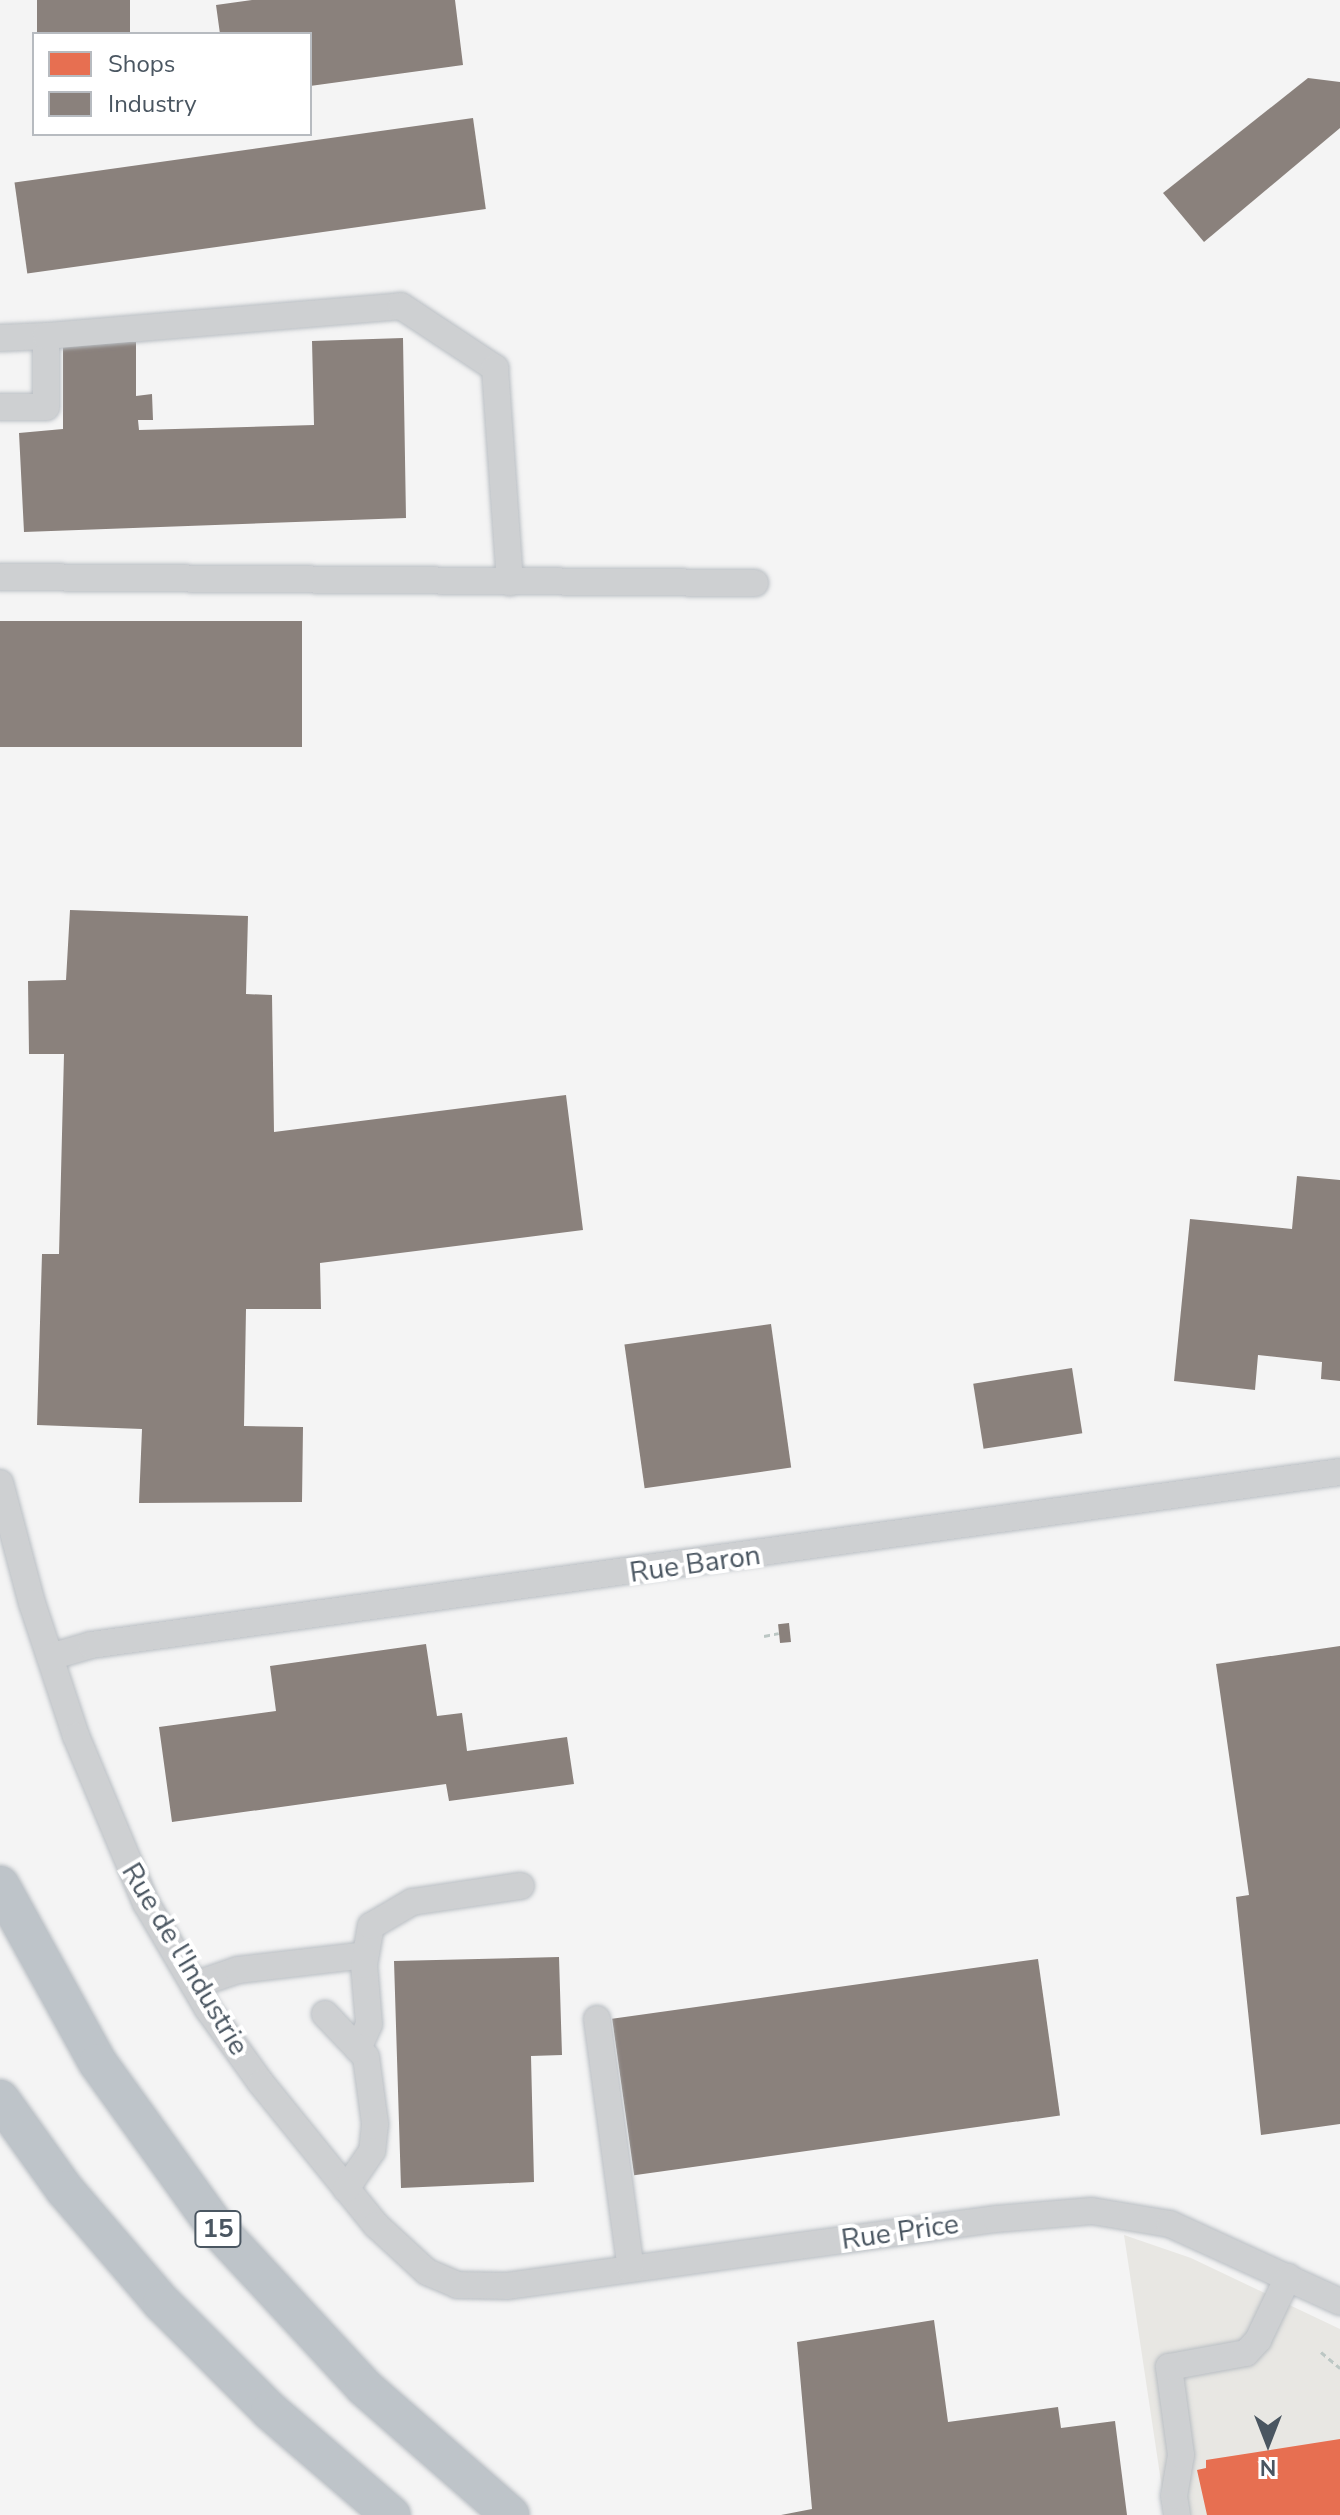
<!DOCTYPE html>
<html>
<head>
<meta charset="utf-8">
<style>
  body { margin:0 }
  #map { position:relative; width:1340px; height:2515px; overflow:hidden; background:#f4f4f4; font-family:"Nunito Sans",sans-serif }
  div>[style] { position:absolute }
  .commercial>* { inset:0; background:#e8e7e3 }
  .shops>* { inset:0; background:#e76f51 }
  .industry>* { inset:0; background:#8a817c; transform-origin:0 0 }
  .path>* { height:3px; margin-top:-1.5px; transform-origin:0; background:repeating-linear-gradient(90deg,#bcc7c4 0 6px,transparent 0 10px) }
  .roads { filter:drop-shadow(0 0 2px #b9bec3) drop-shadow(0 0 2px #b9bec3) }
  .minor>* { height:26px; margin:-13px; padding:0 13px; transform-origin:13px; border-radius:13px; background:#ced0d2 }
  .highway>* { height:38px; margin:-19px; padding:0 19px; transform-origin:19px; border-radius:19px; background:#bec4c9 }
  span { translate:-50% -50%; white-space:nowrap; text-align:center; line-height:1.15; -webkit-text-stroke:8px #fff; paint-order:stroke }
  .shield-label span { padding:2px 6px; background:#fff; border:2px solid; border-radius:6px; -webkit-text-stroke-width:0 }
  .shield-label { font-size:26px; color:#4a5661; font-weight:700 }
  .street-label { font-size:28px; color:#4a5661 }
  .legend { position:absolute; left:32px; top:32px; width:280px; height:104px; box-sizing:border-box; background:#fff; border:2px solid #b7bbc0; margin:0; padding:10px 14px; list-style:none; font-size:24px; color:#4a5661 }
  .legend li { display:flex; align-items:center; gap:16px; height:40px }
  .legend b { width:40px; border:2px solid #b7bbc0 }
  .north { position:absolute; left:1228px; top:2403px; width:80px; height:80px; -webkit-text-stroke:6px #fff; paint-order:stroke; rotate:180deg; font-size:22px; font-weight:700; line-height:32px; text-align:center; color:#4a5661 }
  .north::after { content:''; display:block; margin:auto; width:28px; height:36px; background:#4a5661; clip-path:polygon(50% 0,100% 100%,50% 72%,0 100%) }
</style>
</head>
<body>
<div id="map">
  <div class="commercial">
    <div style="clip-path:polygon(1124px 2235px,1191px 2258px,1340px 2329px,1340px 2515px,1166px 2515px)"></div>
  </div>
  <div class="shops">
    <div style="clip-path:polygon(1340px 2439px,1340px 2515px,1207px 2515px,1197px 2470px,1206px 2468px,1206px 2460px)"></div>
  </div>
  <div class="industry">
    <div style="left:37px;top:0;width:93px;height:34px"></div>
    <div style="clip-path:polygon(252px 0,455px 0,463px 65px,310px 86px,310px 34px,220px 34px,216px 5px)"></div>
    <div style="clip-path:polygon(1308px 78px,1340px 82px,1340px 128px,1204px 242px,1163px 193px)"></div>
    <div style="left:473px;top:118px;width:92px;height:463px;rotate:82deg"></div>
    <div style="clip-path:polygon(403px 338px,406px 518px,24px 532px,19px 433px,63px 429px,63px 341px,136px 342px,136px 396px,152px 394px,153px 420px,138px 420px,139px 430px,314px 425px,312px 341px)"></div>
    <div style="left:0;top:621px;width:302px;height:126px"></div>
    <div style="clip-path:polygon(70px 910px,248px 916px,246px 994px,272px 995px,274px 1132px,566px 1095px,583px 1230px,320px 1263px,321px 1309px,246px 1309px,244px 1426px,303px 1427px,302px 1502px,139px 1503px,142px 1429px,37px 1425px,42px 1254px,59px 1254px,64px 1054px,29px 1054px,28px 981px,66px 980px)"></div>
    <div style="clip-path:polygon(1297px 1176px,1340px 1180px,1340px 1381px,1321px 1379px,1322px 1362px,1258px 1355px,1255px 1390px,1174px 1381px,1190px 1219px,1292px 1229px)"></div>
    <div style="left:771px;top:1324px;width:145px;height:148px;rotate:82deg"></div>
    <div style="left:1072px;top:1368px;width:66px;height:100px;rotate:81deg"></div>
    <div style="left:789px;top:1623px;width:19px;height:11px;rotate:84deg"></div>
    <div style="clip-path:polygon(426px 1644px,437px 1716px,462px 1713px,467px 1751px,567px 1737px,574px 1784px,449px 1801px,446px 1784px,172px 1822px,159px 1727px,276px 1711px,270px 1666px)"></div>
    <div style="clip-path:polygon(1340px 1646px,1340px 2124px,1261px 2135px,1236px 1897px,1249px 1895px,1216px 1664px)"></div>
    <div style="clip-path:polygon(559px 1957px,562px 2055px,531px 2056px,534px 2182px,401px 2188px,394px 1961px)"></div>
    <div style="left:1038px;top:1959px;width:158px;height:430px;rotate:82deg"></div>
    <div style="clip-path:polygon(934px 2320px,948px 2422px,1058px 2407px,1061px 2428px,1115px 2421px,1127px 2515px,781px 2515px,812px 2509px,797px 2342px)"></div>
  </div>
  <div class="path">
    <div style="left:764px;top:1636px;width:15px;rotate:-11deg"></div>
    <div style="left:1321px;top:2352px;width:25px;rotate:40deg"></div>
  </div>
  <div class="roads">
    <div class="minor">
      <div style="left:0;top:338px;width:46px;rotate:-2.5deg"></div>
      <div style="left:0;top:407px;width:46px"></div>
      <div style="left:46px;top:407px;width:71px;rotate:-90deg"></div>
      <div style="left:46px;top:336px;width:356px;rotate:-4.8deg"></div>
      <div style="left:401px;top:306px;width:113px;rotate:33.4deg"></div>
      <div style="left:495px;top:368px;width:215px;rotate:86deg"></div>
      <div style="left:0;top:577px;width:755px;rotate:0.46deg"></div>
      <div style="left:0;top:1483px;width:124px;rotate:75.1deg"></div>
      <div style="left:32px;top:1603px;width:140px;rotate:71.7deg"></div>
      <div style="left:76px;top:1736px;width:181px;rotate:67.3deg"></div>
      <div style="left:146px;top:1903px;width:123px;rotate:59.7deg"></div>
      <div style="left:208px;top:2009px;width:91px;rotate:54.4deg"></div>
      <div style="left:261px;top:2083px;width:183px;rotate:51deg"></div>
      <div style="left:376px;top:2225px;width:69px;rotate:42.7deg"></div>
      <div style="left:427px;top:2272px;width:33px;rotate:23deg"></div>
      <div style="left:457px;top:2285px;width:50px;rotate:1.1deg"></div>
      <div style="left:507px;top:2286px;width:494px;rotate:-7.8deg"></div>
      <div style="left:996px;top:2219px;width:96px;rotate:-4.8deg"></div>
      <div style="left:1092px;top:2211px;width:79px;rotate:9.5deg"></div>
      <div style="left:1170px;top:2224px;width:187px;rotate:24.6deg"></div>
      <div style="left:50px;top:1657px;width:43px;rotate:-16.3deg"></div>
      <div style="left:91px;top:1645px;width:1261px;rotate:-7.89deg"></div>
      <div style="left:194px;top:1985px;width:46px;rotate:-18.8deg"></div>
      <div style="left:238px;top:1970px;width:128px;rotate:-6.7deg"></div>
      <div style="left:325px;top:2014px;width:59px;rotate:46.4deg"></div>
      <div style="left:366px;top:2057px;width:68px;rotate:82.3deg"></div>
      <div style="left:375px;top:2124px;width:27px;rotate:96deg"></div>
      <div style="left:372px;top:2151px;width:46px;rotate:124.4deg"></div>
      <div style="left:597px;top:2019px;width:252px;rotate:82.3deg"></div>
      <div style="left:358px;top:2049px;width:27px;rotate:-66deg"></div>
      <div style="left:369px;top:2024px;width:59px;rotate:-94.8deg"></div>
      <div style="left:364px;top:1965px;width:40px;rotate:-80deg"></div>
      <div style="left:371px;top:1926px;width:48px;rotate:-30.3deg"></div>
      <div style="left:412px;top:1902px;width:110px;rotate:-8.4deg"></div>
      <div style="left:1177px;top:2515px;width:19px;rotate:-99deg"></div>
      <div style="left:1174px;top:2496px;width:42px;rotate:-80.3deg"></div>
      <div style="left:1181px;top:2455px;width:89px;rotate:-97.8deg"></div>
      <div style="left:1169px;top:2367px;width:78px;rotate:-10.3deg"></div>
      <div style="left:1246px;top:2353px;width:18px;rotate:-47deg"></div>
      <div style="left:1258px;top:2340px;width:70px;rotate:-64.5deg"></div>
    </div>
    <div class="highway">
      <div style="left:0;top:1885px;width:203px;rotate:61.2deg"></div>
      <div style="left:98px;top:2063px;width:202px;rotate:54.3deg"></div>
      <div style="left:216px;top:2227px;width:218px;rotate:47.2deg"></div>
      <div style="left:364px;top:2387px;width:194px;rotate:41.2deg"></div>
      <div style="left:0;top:2099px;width:112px;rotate:54.5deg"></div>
      <div style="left:65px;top:2190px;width:149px;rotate:49.4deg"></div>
      <div style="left:162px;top:2303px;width:153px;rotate:45deg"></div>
      <div style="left:270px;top:2411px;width:160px;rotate:40.7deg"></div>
    </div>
  </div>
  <div class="shield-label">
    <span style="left:218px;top:2229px">15</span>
  </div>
  <div class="street-label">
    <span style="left:695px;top:1564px;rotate:-8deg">Rue Baron</span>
    <span style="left:185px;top:1959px;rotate:59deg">Rue de l'Industrie</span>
    <span style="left:900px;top:2232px;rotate:-8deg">Rue Price</span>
  </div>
  <ul class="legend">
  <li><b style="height:22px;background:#e76f51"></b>Shops</li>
  <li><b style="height:22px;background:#8a817c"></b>Industry</li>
  </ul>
  <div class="north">N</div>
</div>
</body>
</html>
